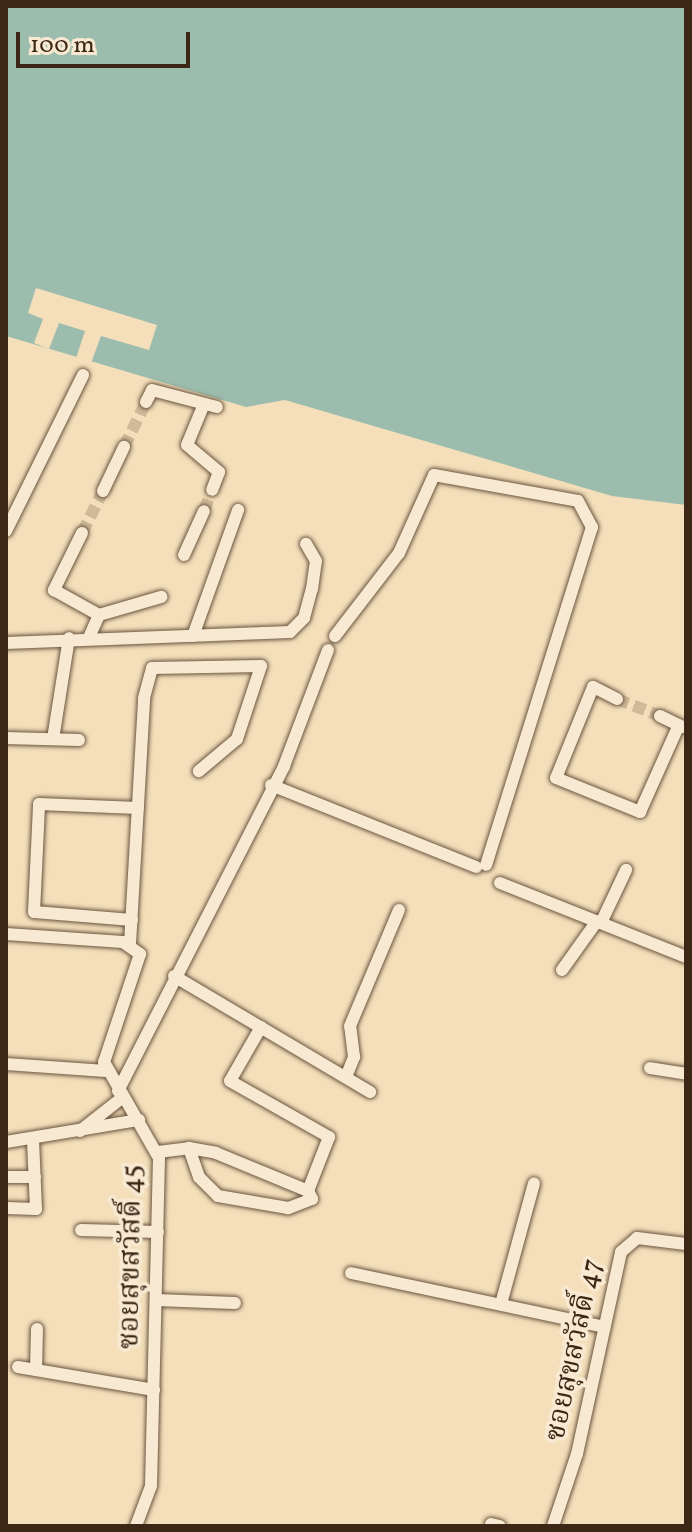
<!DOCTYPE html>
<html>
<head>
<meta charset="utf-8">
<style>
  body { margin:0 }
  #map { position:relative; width:692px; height:1532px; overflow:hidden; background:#f4dfba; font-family:Vollkorn,"Noto Serif Thai",serif }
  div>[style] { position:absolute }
  .water>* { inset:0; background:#9cbdad }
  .pier>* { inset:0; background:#f4dfba }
  .minor-tunnel>* { height:12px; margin-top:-6px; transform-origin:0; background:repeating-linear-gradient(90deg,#cfba99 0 12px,transparent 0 18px) }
  .roads { filter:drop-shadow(0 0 2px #6a5540) drop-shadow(0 0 2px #6a5540) }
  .minor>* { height:12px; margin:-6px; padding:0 6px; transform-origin:6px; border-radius:6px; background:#f8ead2 }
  span { translate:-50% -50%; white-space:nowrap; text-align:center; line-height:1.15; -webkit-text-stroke:7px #f8ead2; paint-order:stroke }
  .street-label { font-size:28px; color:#3c2717 }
  .frame { position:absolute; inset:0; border:8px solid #3c2717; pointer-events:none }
  .scale { position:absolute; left:16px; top:32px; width:174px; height:36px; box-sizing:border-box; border:4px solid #3c2717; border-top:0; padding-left:10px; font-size:24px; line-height:28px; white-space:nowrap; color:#3c2717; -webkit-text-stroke:6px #f8ead2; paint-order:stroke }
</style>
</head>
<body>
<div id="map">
  <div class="water">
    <div style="clip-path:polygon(6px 6px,686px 6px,686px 505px,612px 496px,285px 400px,246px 407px,6px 336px)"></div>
  </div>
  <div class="pier">
    <div style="clip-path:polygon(36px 288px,157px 325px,149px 350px,101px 336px,91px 363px,76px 358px,85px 331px,59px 323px,49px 349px,34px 343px,43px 319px,28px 313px)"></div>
  </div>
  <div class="minor-tunnel">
    <div style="left:124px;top:447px;width:50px;rotate:-63.9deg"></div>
    <div style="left:204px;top:511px;width:22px;rotate:-69deg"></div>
    <div style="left:82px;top:533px;width:47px;rotate:-63.4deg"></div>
    <div style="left:617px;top:699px;width:46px;rotate:21.6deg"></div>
  </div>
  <div class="roads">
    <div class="minor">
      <div style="left:146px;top:402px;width:13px;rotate:-63deg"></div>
      <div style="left:152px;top:390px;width:67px;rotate:14.7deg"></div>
      <div style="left:204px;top:404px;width:44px;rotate:112.5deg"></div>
      <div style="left:187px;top:445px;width:42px;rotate:40.2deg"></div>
      <div style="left:219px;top:472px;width:19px;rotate:111deg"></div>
      <div style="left:103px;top:491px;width:49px;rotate:-64.5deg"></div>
      <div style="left:6px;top:531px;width:174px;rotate:-63.7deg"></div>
      <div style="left:82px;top:533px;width:64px;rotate:116.2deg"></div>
      <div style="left:54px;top:590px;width:51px;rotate:29.1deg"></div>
      <div style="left:99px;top:615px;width:24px;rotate:114deg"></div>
      <div style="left:184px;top:555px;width:48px;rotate:-65.6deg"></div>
      <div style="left:99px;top:615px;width:65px;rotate:-16.2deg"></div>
      <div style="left:193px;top:636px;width:134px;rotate:-70.3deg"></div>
      <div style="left:335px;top:636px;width:105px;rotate:-52.4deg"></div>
      <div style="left:399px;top:553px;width:85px;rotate:-65.8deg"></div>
      <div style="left:434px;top:475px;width:146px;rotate:10.2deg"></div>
      <div style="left:578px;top:501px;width:30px;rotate:62deg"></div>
      <div style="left:592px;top:527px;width:354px;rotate:107.4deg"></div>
      <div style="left:6px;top:643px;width:284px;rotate:-2.2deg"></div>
      <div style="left:290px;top:632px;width:20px;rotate:-45deg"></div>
      <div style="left:304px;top:618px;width:30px;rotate:-75deg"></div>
      <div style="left:312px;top:589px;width:28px;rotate:-82deg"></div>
      <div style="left:316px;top:561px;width:20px;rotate:-120deg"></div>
      <div style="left:617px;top:699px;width:27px;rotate:-153deg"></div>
      <div style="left:593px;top:687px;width:98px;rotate:112.1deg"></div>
      <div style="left:556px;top:778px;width:91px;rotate:22deg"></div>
      <div style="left:640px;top:812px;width:95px;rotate:-65.9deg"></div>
      <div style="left:660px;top:716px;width:25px;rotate:26deg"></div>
      <div style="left:6px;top:738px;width:73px;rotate:1.6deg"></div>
      <div style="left:53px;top:739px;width:102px;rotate:-81deg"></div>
      <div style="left:271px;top:785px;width:221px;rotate:21.8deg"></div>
      <div style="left:500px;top:883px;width:200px;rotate:21.7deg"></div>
      <div style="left:132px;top:920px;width:98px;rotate:-175.3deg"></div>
      <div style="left:34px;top:912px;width:108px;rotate:-87.3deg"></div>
      <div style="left:39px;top:804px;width:99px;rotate:2.3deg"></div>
      <div style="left:601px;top:923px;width:59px;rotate:-64.7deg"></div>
      <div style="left:6px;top:934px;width:117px;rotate:3.9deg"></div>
      <div style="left:123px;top:942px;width:21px;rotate:35deg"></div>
      <div style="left:140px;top:954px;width:114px;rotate:108.4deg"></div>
      <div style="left:104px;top:1062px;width:111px;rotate:60.2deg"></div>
      <div style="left:159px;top:1158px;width:328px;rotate:91.4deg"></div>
      <div style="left:151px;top:1486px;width:43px;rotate:110.6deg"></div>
      <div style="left:130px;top:944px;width:246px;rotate:-86.7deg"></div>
      <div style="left:144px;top:698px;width:31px;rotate:-75deg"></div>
      <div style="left:152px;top:668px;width:109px;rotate:-1.1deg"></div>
      <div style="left:261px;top:666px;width:77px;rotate:108.2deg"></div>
      <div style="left:237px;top:739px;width:50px;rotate:139.9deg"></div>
      <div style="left:562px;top:970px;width:60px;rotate:-54.5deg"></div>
      <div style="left:174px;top:976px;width:228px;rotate:30.6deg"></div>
      <div style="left:261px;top:1027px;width:62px;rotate:119.9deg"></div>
      <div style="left:230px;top:1081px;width:114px;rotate:29.5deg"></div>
      <div style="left:329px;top:1137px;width:58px;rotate:111.3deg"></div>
      <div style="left:6px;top:1064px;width:100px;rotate:4deg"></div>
      <div style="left:650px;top:1068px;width:36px;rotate:9deg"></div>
      <div style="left:346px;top:1077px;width:22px;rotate:-68deg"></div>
      <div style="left:354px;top:1057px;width:31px;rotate:-97deg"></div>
      <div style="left:350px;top:1026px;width:126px;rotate:-67.1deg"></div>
      <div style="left:118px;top:1091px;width:365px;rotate:-62.9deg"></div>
      <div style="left:284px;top:766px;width:124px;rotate:-69.2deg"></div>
      <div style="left:80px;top:1131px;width:55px;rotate:-38.3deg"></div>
      <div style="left:6px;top:1142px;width:135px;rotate:-9.4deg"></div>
      <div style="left:158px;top:1152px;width:31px;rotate:-7deg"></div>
      <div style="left:189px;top:1148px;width:27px;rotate:10deg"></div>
      <div style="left:216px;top:1153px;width:100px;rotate:22.4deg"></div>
      <div style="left:308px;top:1191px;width:9px;rotate:63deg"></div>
      <div style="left:312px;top:1199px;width:26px;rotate:159deg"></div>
      <div style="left:288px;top:1208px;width:71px;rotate:-170.3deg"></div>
      <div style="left:218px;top:1196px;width:27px;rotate:-135deg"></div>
      <div style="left:199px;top:1177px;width:31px;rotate:-109deg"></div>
      <div style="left:6px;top:1177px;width:29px"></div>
      <div style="left:6px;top:1208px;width:30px;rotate:2deg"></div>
      <div style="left:36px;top:1209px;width:69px;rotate:-92.5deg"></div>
      <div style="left:81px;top:1230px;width:77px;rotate:1.5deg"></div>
      <div style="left:351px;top:1273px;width:259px;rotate:12deg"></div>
      <div style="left:156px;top:1300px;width:79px;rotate:2.2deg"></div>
      <div style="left:501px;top:1304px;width:125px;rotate:-74.7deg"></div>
      <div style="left:18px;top:1367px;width:138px;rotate:9.6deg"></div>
      <div style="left:36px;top:1370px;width:41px;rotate:-88.6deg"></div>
      <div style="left:491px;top:1524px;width:9px;rotate:13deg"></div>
      <div style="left:553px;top:1526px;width:76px;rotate:-71.6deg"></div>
      <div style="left:577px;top:1454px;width:207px;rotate:-77.7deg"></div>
      <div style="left:621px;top:1252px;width:21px;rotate:-41deg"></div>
      <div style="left:637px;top:1238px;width:49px;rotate:7deg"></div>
    </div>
  </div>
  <div class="street-label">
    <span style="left:132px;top:1257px;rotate:-89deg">ซอยสุขสวัสดิ์ 45</span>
    <span style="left:575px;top:1350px;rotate:-78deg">ซอยสุขสวัสดิ์ 47</span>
  </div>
  <div class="frame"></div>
  <div class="scale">100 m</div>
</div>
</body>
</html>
